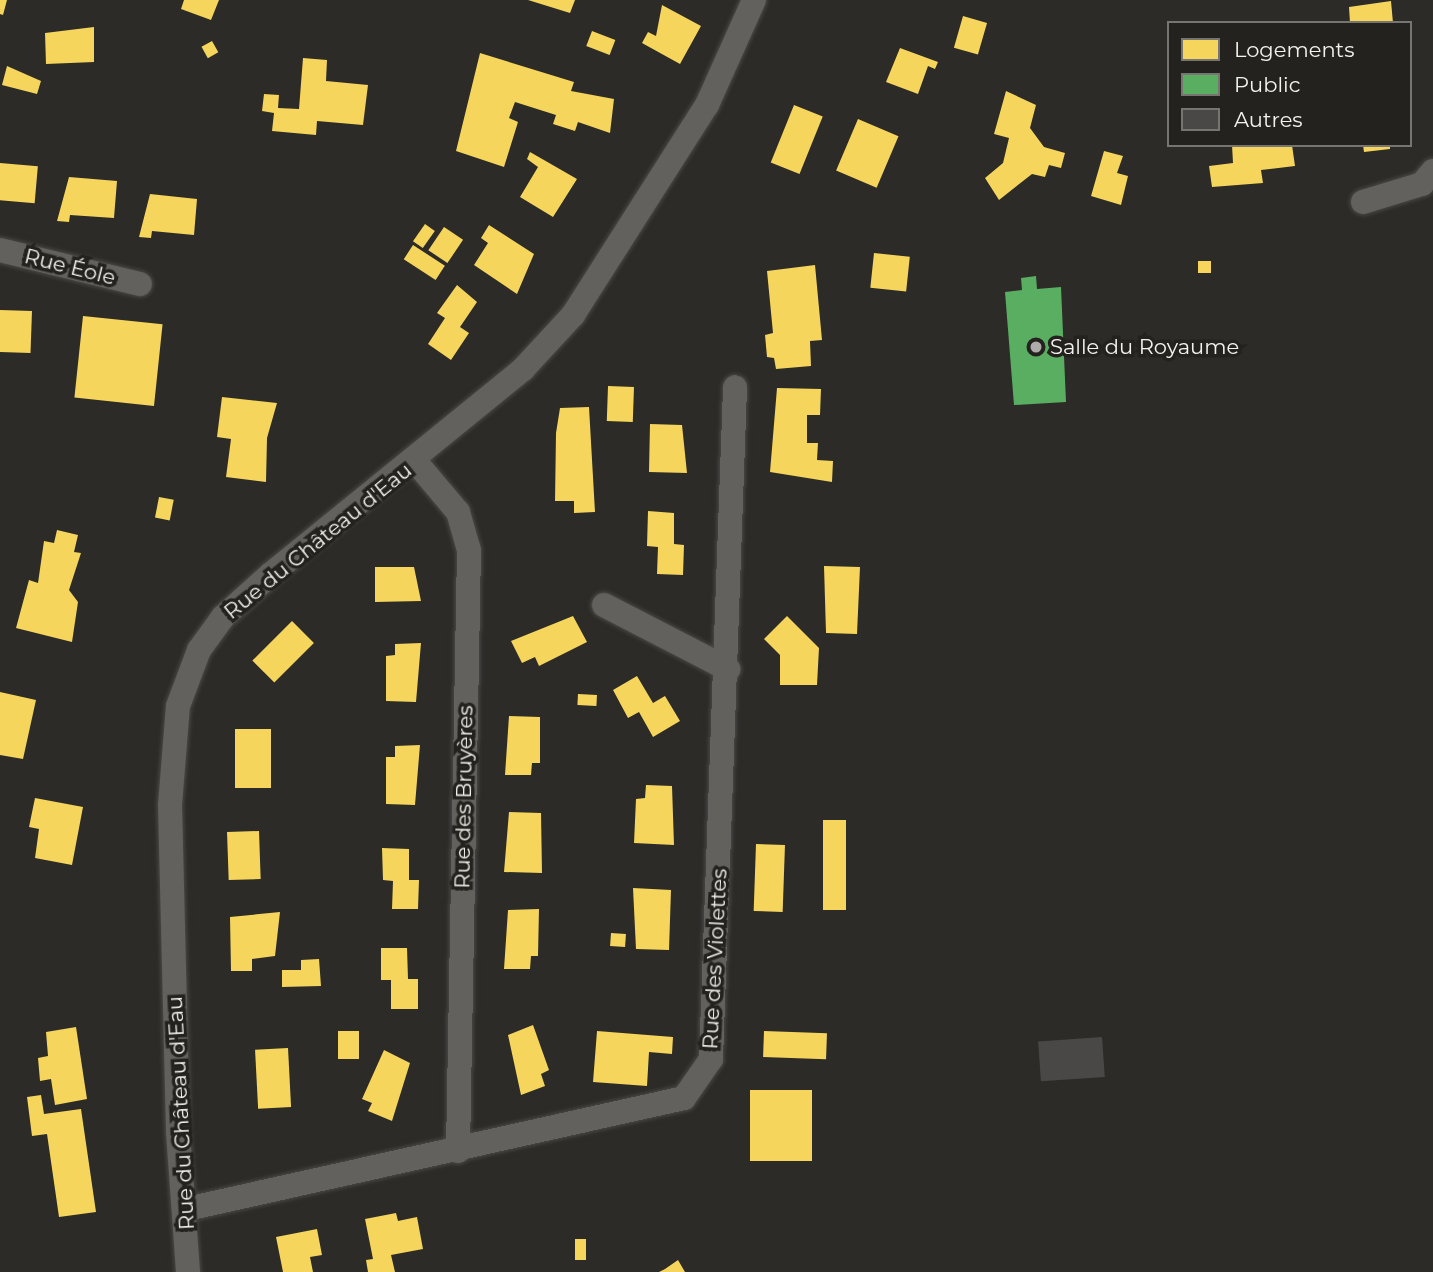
<!DOCTYPE html>
<html>
<head>
<meta charset="utf-8">
<style>
  body { margin:0 }
  #map { position:relative; width:1433px; height:1272px; overflow:hidden; background:#2c2b28; font-family:Montserrat,sans-serif }
  div>[style] { position:absolute }
  .homes>* { inset:0; background:#f6d55c; transform-origin:0 0 }
  .public>* { inset:0; background:#5aae61 }
  .building>* { inset:0; background:#494846; transform-origin:0 0 }
  .roads { filter:drop-shadow(0 0 2px #494846) drop-shadow(0 0 2px #494846) }
  .street>* { height:24px; margin:-12px; padding:0 12px; transform-origin:12px; border-radius:12px; background:#62615e }
  .dots>* { width:19px; height:19px; translate:-50% -50%; box-sizing:border-box; border:4px solid #24221e; border-radius:50% }
  span { translate:-50% -50%; white-space:nowrap; text-align:center; line-height:1.15; -webkit-text-stroke:7px #24221e; paint-order:stroke }
  .street-label { font-size:21px; color:#f3f2ef }
  .poi-label { font-size:21px; color:#f3f2ef }
  .left { translate:0 -50%; text-align:left }
  .legend { position:absolute; left:1167px; top:21px; width:245px; height:126px; box-sizing:border-box; background:#24221e; border:2px solid #777572; margin:0; padding:9px 12px; list-style:none; font-size:21px; color:#f3f2ef }
  .legend li { display:flex; align-items:center; gap:14px; height:35px }
  .legend b { width:35px; border:2px solid #777572 }
</style>
</head>
<body>
<div id="map">
  <div class="homes">
    <div style="clip-path:polygon(0 0,7px 0,3px 15px,0 14px)"></div>
    <div style="clip-path:polygon(184px 0,219px 0,211px 20px,181px 9px)"></div>
    <div style="clip-path:polygon(528px 0,575px 0,570px 13px)"></div>
    <div style="clip-path:polygon(1391px 1px,1393px 23px,1350px 23px,1349px 7px)"></div>
    <div style="clip-path:polygon(662px 5px,701px 26px,680px 64px,642px 43px,648px 32px,656px 36px)"></div>
    <div style="left:963px;top:16px;width:25px;height:33px;rotate:16deg"></div>
    <div style="clip-path:polygon(94px 27px,94px 62px,46px 64px,45px 33px)"></div>
    <div style="left:592px;top:31px;width:25px;height:16px;rotate:21deg"></div>
    <div style="left:212px;top:41px;width:13px;height:12px;rotate:61deg"></div>
    <div style="clip-path:polygon(900px 48px,938px 62px,935px 69px,928px 66px,918px 94px,886px 82px)"></div>
    <div style="clip-path:polygon(480px 53px,574px 82px,571px 91px,614px 99px,610px 133px,578px 122px,575px 131px,553px 124px,556px 115px,515px 102px,509px 118px,518px 122px,504px 167px,456px 151px)"></div>
    <div style="clip-path:polygon(303px 58px,327px 60px,326px 81px,368px 85px,363px 125px,317px 121px,316px 135px,272px 131px,274px 113px,262px 111px,264px 94px,279px 95px,278px 108px,299px 109px)"></div>
    <div style="clip-path:polygon(7px 66px,41px 81px,37px 94px,2px 85px)"></div>
    <div style="clip-path:polygon(1006px 91px,1036px 105px,1030px 128px,1044px 147px,1065px 153px,1061px 168px,1049px 165px,1045px 177px,1032px 174px,999px 200px,985px 178px,1003px 163px,1009px 138px,994px 134px)"></div>
    <div style="left:794px;top:105px;width:31px;height:62px;rotate:22deg"></div>
    <div style="left:858px;top:119px;width:44px;height:56px;rotate:23deg"></div>
    <div style="clip-path:polygon(1232px 145px,1292px 145px,1295px 166px,1261px 170px,1263px 183px,1212px 187px,1209px 166px,1233px 163px)"></div>
    <div style="clip-path:polygon(1363px 145px,1390px 145px,1390px 149px,1364px 152px)"></div>
    <div style="clip-path:polygon(1104px 151px,1123px 156px,1117px 173px,1128px 176px,1121px 205px,1091px 196px)"></div>
    <div style="clip-path:polygon(530px 152px,577px 179px,553px 217px,520px 197px,538px 167px,527px 159px)"></div>
    <div style="left:0;top:163px;width:38px;height:37px;rotate:5deg"></div>
    <div style="clip-path:polygon(69px 177px,117px 181px,114px 218px,70px 215px,69px 222px,57px 221px)"></div>
    <div style="clip-path:polygon(150px 194px,197px 199px,194px 235px,152px 231px,151px 238px,139px 237px)"></div>
    <div style="left:425px;top:224px;width:12px;height:21px;rotate:35deg"></div>
    <div style="clip-path:polygon(489px 225px,534px 254px,517px 294px,474px 265px,488px 243px,481px 238px)"></div>
    <div style="left:444px;top:227px;width:23px;height:28px;rotate:34deg"></div>
    <div style="left:413px;top:245px;width:38px;height:17px;rotate:33deg"></div>
    <div style="left:874px;top:253px;width:36px;height:35px;rotate:6deg"></div>
    <div style="left:1198px;top:261px;width:13px;height:12px"></div>
    <div style="clip-path:polygon(815px 265px,822px 340px,810px 341px,811px 366px,776px 369px,774px 358px,767px 357px,765px 335px,773px 333px,767px 271px)"></div>
    <div style="clip-path:polygon(457px 285px,477px 302px,460px 327px,469px 333px,451px 360px,428px 344px,445px 318px,437px 313px)"></div>
    <div style="left:0;top:310px;width:32px;height:42px;rotate:2deg"></div>
    <div style="left:83px;top:316px;width:80px;height:82px;rotate:6deg"></div>
    <div style="left:634px;top:387px;width:35px;height:26px;rotate:92deg"></div>
    <div style="clip-path:polygon(777px 388px,821px 389px,820px 415px,807px 415px,807px 443px,818px 443px,817px 460px,833px 461px,832px 482px,770px 472px)"></div>
    <div style="clip-path:polygon(222px 397px,277px 403px,267px 438px,266px 482px,226px 477px,231px 439px,217px 437px)"></div>
    <div style="clip-path:polygon(589px 407px,595px 512px,574px 513px,574px 501px,555px 501px,556px 433px,560px 408px)"></div>
    <div style="clip-path:polygon(650px 424px,682px 425px,687px 473px,649px 472px)"></div>
    <div style="left:159px;top:497px;width:15px;height:21px;rotate:11deg"></div>
    <div style="clip-path:polygon(648px 511px,674px 513px,674px 544px,684px 545px,683px 575px,657px 574px,658px 547px,647px 546px)"></div>
    <div style="clip-path:polygon(57px 530px,78px 535px,74px 552px,81px 553px,69px 590px,78px 602px,72px 642px,16px 628px,29px 580px,38px 583px,44px 541px,54px 543px)"></div>
    <div style="clip-path:polygon(824px 566px,860px 567px,857px 634px,826px 633px)"></div>
    <div style="clip-path:polygon(375px 567px,414px 567px,421px 601px,375px 602px)"></div>
    <div style="clip-path:polygon(573px 616px,587px 642px,539px 666px,535px 657px,522px 663px,511px 641px)"></div>
    <div style="clip-path:polygon(787px 616px,819px 648px,817px 685px,780px 685px,780px 655px,764px 639px)"></div>
    <div style="left:292px;top:621px;width:31px;height:56px;rotate:45deg"></div>
    <div style="clip-path:polygon(421px 643px,416px 702px,386px 701px,386px 656px,395px 655px,395px 644px)"></div>
    <div style="clip-path:polygon(637px 676px,653px 703px,665px 696px,680px 721px,653px 737px,639px 712px,628px 718px,613px 690px)"></div>
    <div style="clip-path:polygon(0 692px,36px 700px,23px 759px,0 755px)"></div>
    <div style="left:578px;top:694px;width:19px;height:11px;rotate:3deg"></div>
    <div style="clip-path:polygon(509px 716px,540px 717px,540px 763px,532px 763px,531px 775px,505px 775px)"></div>
    <div style="left:235px;top:729px;width:36px;height:59px"></div>
    <div style="clip-path:polygon(420px 745px,415px 805px,386px 804px,386px 757px,395px 757px,395px 746px)"></div>
    <div style="clip-path:polygon(646px 785px,672px 786px,674px 845px,634px 843px,636px 799px,645px 798px)"></div>
    <div style="clip-path:polygon(35px 798px,83px 807px,72px 865px,35px 858px,39px 829px,29px 827px)"></div>
    <div style="clip-path:polygon(509px 812px,541px 813px,542px 873px,504px 872px)"></div>
    <div style="left:823px;top:820px;width:23px;height:90px"></div>
    <div style="left:259px;top:831px;width:48px;height:32px;rotate:88deg"></div>
    <div style="left:756px;top:844px;width:29px;height:67px;rotate:2deg"></div>
    <div style="clip-path:polygon(382px 848px,409px 849px,409px 880px,419px 880px,418px 909px,392px 909px,393px 881px,383px 880px)"></div>
    <div style="clip-path:polygon(633px 888px,671px 890px,669px 950px,636px 949px)"></div>
    <div style="clip-path:polygon(539px 909px,538px 956px,531px 956px,530px 969px,504px 969px,508px 910px)"></div>
    <div style="clip-path:polygon(280px 912px,275px 956px,252px 959px,252px 971px,231px 971px,230px 917px)"></div>
    <div style="left:611px;top:933px;width:15px;height:13px;rotate:4deg"></div>
    <div style="clip-path:polygon(381px 948px,407px 948px,408px 979px,418px 979px,418px 1009px,391px 1009px,391px 980px,381px 980px)"></div>
    <div style="clip-path:polygon(319px 959px,321px 986px,282px 987px,282px 970px,301px 970px,301px 960px)"></div>
    <div style="clip-path:polygon(533px 1025px,549px 1070px,541px 1074px,545px 1086px,521px 1095px,508px 1035px)"></div>
    <div style="clip-path:polygon(76px 1027px,87px 1099px,55px 1105px,51px 1079px,40px 1081px,38px 1058px,48px 1056px,46px 1032px)"></div>
    <div style="left:338px;top:1031px;width:21px;height:28px"></div>
    <div style="clip-path:polygon(597px 1031px,673px 1037px,672px 1054px,649px 1052px,647px 1086px,593px 1082px)"></div>
    <div style="left:764px;top:1031px;width:63px;height:26px;rotate:2deg"></div>
    <div style="left:288px;top:1048px;width:59px;height:33px;rotate:87deg"></div>
    <div style="clip-path:polygon(384px 1050px,410px 1063px,392px 1121px,368px 1111px,372px 1103px,362px 1099px)"></div>
    <div style="left:750px;top:1090px;width:62px;height:71px"></div>
    <div style="clip-path:polygon(41px 1095px,44px 1114px,81px 1109px,96px 1212px,59px 1217px,47px 1134px,32px 1136px,27px 1097px)"></div>
    <div style="clip-path:polygon(396px 1213px,398px 1221px,417px 1217px,423px 1249px,391px 1255px,395px 1272px,368px 1272px,366px 1260px,373px 1259px,365px 1219px)"></div>
    <div style="clip-path:polygon(317px 1229px,322px 1255px,310px 1257px,313px 1272px,283px 1272px,276px 1237px)"></div>
    <div style="left:575px;top:1239px;width:11px;height:21px"></div>
    <div style="clip-path:polygon(678px 1260px,685px 1272px,659px 1272px,665px 1269px)"></div>
  </div>
  <div class="public">
    <div style="clip-path:polygon(1036px 276px,1037px 289px,1061px 287px,1066px 402px,1014px 405px,1005px 292px,1022px 290px,1021px 278px)"></div>
  </div>
  <div class="building">
    <div style="left:1102px;top:1037px;width:40px;height:64px;rotate:86deg"></div>
  </div>
  <div class="roads">
    <div class="street">
      <div style="left:1363px;top:202px;width:62px;rotate:-17deg"></div>
      <div style="left:1422px;top:184px;width:17px;rotate:-50deg"></div>
      <div style="left:0;top:250px;width:144px;rotate:13.7deg"></div>
      <div style="left:415px;top:461px;width:67px;rotate:49.9deg"></div>
      <div style="left:458px;top:512px;width:40px;rotate:74deg"></div>
      <div style="left:469px;top:550px;width:601px;rotate:91.05deg"></div>
      <div style="left:604px;top:605px;width:140px;rotate:27.3deg"></div>
      <div style="left:187px;top:1209px;width:509px;rotate:-12.59deg"></div>
      <div style="left:684px;top:1098px;width:47px;rotate:-55.3deg"></div>
      <div style="left:711px;top:1059px;width:672px;rotate:-87.95deg"></div>
      <div style="left:188px;top:1272px;width:141px;rotate:-94.1deg"></div>
      <div style="left:178px;top:1131px;width:326px;rotate:-91.4deg"></div>
      <div style="left:170px;top:805px;width:99px;rotate:-85.4deg"></div>
      <div style="left:178px;top:706px;width:60px;rotate:-69.4deg"></div>
      <div style="left:199px;top:650px;width:41px;rotate:-54deg"></div>
      <div style="left:223px;top:617px;width:64px;rotate:-41.9deg"></div>
      <div style="left:271px;top:574px;width:325px;rotate:-39.1deg"></div>
      <div style="left:523px;top:369px;width:74px;rotate:-47.2deg"></div>
      <div style="left:573px;top:315px;width:249px;rotate:-57.5deg"></div>
      <div style="left:707px;top:105px;width:115px;rotate:-65.9deg"></div>
    </div>
  </div>
  <div class="dots">
    <div style="left:1036px;top:347px;background:#adaca9"></div>
  </div>
  <div class="street-label">
    <span style="left:70px;top:267px;rotate:14deg">Rue Éole</span>
    <span style="left:318px;top:541px;rotate:-39deg">Rue du Château d'Eau</span>
    <span style="left:464px;top:797px;rotate:-89deg">Rue des Bruyères</span>
    <span style="left:715px;top:959px;rotate:-87deg">Rue des Violettes</span>
    <span style="left:181px;top:1113px;rotate:-93deg">Rue du Château d'Eau</span>
  </div>
  <div class="poi-label">
    <span class="left" style="left:1050px;top:347px">Salle du Royaume</span>
  </div>
  <ul class="legend">
  <li><b style="height:19px;background:#f6d55c"></b>Logements</li>
  <li><b style="height:19px;background:#5aae61"></b>Public</li>
  <li><b style="height:19px;background:#494846"></b>Autres</li>
  </ul>
</div>
</body>
</html>
